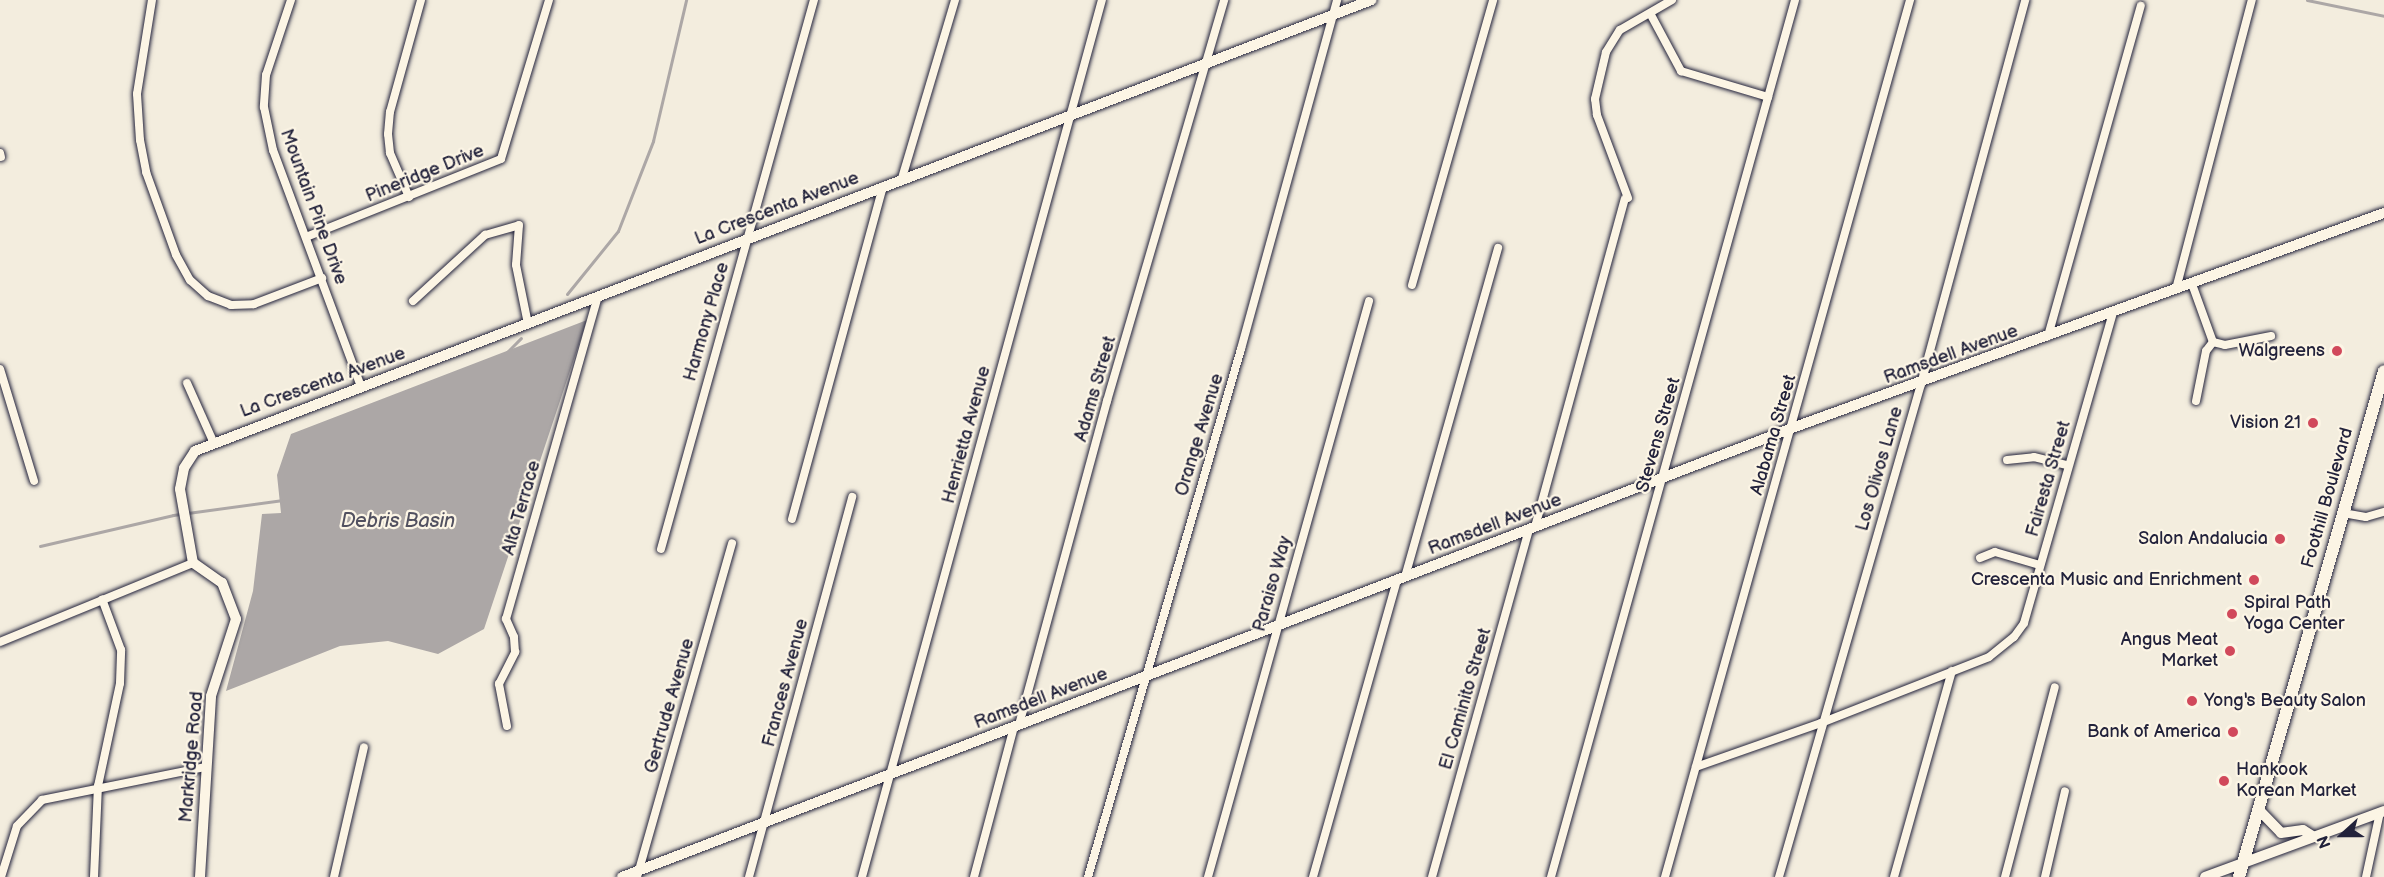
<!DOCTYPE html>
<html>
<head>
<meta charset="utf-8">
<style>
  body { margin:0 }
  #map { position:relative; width:2384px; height:877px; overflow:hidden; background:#f3edde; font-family:"Balsamiq Sans",sans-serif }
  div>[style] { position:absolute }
  .water>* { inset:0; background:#aca7a6 }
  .stream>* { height:3px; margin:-1.5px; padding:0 1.5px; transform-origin:1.5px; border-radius:1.5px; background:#aca7a6 }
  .roads { filter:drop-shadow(0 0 2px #22223b) drop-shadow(0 0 2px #22223b) }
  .street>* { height:8px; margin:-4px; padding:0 4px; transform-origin:4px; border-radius:4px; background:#fcf5e5 }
  .secondary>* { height:10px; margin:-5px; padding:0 5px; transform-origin:5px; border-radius:5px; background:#fcf5e5 }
  .primary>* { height:12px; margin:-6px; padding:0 6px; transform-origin:6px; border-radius:6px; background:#fcf5e5 }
  .dots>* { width:16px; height:16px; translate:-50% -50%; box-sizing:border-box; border:3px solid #fcf5e5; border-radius:50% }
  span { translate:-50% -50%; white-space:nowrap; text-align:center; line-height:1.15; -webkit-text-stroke:4.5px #fcf5e5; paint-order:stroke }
  .street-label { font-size:18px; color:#22223b }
  .poi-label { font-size:18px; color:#22223b }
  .right { translate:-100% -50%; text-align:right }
  .left { translate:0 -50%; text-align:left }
  .water-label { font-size:20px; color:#525160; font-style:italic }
  .north { position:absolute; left:2312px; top:805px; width:60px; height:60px; -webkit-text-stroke:4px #fcf5e5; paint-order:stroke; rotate:249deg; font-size:16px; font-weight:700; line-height:24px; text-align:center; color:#22223b }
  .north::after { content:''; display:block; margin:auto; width:21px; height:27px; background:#22223b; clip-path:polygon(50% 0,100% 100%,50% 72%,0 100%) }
</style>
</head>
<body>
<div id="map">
  <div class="water">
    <div style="clip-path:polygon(587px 320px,484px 629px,438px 654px,388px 641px,340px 646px,226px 691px,253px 591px,262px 514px,281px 513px,277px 475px,291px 434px)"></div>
  </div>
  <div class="stream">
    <div style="left:2307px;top:0;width:79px;rotate:11.7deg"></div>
    <div style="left:567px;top:294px;width:81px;rotate:-51deg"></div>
    <div style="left:618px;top:231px;width:97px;rotate:-68.7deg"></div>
    <div style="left:653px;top:141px;width:145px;rotate:-76.8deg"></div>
    <div style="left:506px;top:353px;width:21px;rotate:-45deg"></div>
    <div style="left:40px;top:546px;width:137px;rotate:-13.1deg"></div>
    <div style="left:173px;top:515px;width:111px;rotate:-7.8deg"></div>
  </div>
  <div class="roads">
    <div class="street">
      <div style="left:152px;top:0;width:95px;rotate:99.1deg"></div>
      <div style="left:137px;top:94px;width:46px;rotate:86.3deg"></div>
      <div style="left:140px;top:140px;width:33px;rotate:79deg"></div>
      <div style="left:146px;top:172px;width:88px;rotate:70.1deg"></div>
      <div style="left:176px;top:255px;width:29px;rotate:61deg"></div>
      <div style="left:190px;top:280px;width:24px;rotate:42deg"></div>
      <div style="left:208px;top:296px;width:25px;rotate:21deg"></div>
      <div style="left:231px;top:305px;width:23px;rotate:-2deg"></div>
      <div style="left:254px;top:304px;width:73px;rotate:-20.9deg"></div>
      <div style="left:291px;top:0;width:79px;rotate:108.4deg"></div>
      <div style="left:266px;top:75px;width:32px;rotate:94deg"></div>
      <div style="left:264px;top:107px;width:44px;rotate:78.2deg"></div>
      <div style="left:273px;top:150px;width:253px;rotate:69.6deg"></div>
      <div style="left:1651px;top:15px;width:64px;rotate:61.8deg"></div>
      <div style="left:1681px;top:71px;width:91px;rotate:16.6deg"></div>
      <div style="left:0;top:153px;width:4px;rotate:76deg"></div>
      <div style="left:902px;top:178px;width:186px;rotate:-73.4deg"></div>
      <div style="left:409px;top:197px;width:48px;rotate:-113.4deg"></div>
      <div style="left:390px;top:153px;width:19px;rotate:-96deg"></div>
      <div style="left:388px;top:134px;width:22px;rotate:-85deg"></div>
      <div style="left:390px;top:112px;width:116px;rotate:-74.5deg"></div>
      <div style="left:1628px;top:198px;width:89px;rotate:-110.5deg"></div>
      <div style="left:1597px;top:115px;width:16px;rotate:-97deg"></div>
      <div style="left:1595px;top:99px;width:48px;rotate:-76.8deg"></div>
      <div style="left:1606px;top:52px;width:26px;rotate:-58deg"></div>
      <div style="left:1620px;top:30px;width:60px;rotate:-30deg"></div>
      <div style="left:306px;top:237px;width:210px;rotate:-21.8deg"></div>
      <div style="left:501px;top:159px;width:166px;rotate:-73.2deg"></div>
      <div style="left:2192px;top:284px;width:62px;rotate:70.1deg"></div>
      <div style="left:2213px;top:342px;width:11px;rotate:128deg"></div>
      <div style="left:2206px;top:351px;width:51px;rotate:101.3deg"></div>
      <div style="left:1412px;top:285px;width:296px;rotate:-74.1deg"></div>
      <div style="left:2176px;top:289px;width:299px;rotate:-75.3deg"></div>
      <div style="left:413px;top:301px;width:98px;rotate:-42.5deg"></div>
      <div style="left:485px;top:235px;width:35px;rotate:-16deg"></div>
      <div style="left:519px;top:225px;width:40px;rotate:94.3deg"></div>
      <div style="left:516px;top:265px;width:60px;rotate:78.5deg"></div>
      <div style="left:2048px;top:336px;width:343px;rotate:-74.3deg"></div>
      <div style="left:2213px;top:342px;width:12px;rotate:14deg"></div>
      <div style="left:2225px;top:345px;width:47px;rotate:-11.1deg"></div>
      <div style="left:0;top:369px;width:117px;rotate:73.1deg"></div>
      <div style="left:187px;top:383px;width:64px;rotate:65.9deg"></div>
      <div style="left:2007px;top:460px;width:27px;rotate:-6deg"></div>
      <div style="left:2034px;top:457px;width:34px;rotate:14deg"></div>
      <div style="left:2343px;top:513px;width:23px;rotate:10deg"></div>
      <div style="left:2366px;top:517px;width:19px;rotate:-16deg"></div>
      <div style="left:792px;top:519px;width:345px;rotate:-74.7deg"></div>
      <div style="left:1535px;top:527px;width:340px;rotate:-74.7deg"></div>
      <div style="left:661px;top:549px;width:570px;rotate:-74.43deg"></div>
      <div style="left:1980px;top:558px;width:16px;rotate:-22deg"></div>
      <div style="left:1995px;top:552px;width:47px;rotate:16.1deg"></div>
      <div style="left:1405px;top:577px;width:342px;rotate:-74.2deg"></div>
      <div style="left:0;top:642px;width:209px;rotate:-22.3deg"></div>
      <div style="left:1019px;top:725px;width:336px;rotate:-74.8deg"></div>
      <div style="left:1107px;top:401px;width:418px;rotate:-73.7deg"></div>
      <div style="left:507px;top:726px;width:43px;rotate:-100.8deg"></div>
      <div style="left:499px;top:684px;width:36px;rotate:-63deg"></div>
      <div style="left:515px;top:652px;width:15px;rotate:-94deg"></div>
      <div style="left:514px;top:637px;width:20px;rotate:-114deg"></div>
      <div style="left:506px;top:619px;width:335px;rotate:-74.1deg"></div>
      <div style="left:1696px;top:767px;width:133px;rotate:-19.4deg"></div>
      <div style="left:1821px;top:723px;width:180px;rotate:-21.4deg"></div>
      <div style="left:1989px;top:657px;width:32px;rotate:-39deg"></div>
      <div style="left:2014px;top:637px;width:17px;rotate:-54deg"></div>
      <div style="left:2024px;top:623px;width:323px;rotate:-74deg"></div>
      <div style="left:1px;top:877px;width:53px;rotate:-72.6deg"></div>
      <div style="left:17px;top:826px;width:36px;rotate:-46deg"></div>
      <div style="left:42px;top:800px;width:167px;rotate:-11.4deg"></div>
      <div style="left:94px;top:877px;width:91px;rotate:-87.5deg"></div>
      <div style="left:98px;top:786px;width:105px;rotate:-77.9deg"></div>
      <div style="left:120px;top:683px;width:33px;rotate:-88deg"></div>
      <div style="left:121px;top:650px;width:54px;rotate:-110.4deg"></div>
      <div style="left:334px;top:877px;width:133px;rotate:-77deg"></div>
      <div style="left:637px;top:877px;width:347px;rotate:-74.1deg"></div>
      <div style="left:749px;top:877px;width:394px;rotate:-74.8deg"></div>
      <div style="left:862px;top:877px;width:909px;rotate:-74.7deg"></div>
      <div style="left:974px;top:877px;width:155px;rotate:-75.1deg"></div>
      <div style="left:1088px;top:877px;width:550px;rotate:-73.84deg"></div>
      <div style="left:1241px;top:349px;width:362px;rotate:-74.6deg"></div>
      <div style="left:1208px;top:877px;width:598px;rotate:-74.38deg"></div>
      <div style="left:1313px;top:877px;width:309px;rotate:-74.2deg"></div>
      <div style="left:1432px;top:877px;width:361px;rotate:-74.4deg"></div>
      <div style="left:1551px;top:877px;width:910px;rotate:-74.45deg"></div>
      <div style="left:1665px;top:877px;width:911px;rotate:-74.39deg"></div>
      <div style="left:1779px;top:877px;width:513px;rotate:-73.93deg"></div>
      <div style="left:1921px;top:384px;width:398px;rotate:-74.8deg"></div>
      <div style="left:1894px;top:877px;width:214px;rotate:-74.3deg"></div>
      <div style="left:2005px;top:877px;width:196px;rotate:-75.3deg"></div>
      <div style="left:2045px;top:877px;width:88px;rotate:-76.9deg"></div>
      <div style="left:2366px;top:877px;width:66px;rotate:-77.8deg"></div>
    </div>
    <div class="secondary">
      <div style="left:2260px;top:811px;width:30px;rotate:46deg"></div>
      <div style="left:2281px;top:833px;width:22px;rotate:-8deg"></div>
      <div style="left:2303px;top:830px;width:13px;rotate:32deg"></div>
      <div style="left:200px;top:877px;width:181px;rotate:-86.5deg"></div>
      <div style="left:211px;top:696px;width:81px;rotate:-72deg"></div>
      <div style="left:236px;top:619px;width:39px;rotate:-111deg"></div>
      <div style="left:222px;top:583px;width:35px;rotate:-145deg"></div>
      <div style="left:193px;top:563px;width:75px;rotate:-100deg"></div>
      <div style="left:180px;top:489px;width:21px;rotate:-79deg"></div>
      <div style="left:184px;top:468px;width:20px;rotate:-57deg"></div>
      <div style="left:195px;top:451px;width:1260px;rotate:-20.97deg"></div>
      <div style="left:622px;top:877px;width:1253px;rotate:-20.99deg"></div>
      <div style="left:1792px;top:428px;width:630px;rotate:-19.96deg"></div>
      <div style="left:2205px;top:877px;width:191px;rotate:-20.2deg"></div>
    </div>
    <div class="primary">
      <div style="left:2239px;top:877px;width:526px;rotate:-74.01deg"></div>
    </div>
  </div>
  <div class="dots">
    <div style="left:2337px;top:351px;background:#d1495b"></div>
    <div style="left:2313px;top:423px;background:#d1495b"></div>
    <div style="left:2280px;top:539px;background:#d1495b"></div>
    <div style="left:2254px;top:580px;background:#d1495b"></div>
    <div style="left:2232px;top:614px;background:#d1495b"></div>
    <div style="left:2230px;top:651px;background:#d1495b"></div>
    <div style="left:2192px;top:701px;background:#d1495b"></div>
    <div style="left:2233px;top:732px;background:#d1495b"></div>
    <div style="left:2224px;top:781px;background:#d1495b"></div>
  </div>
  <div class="street-label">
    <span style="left:425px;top:174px;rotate:-22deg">Pineridge Drive</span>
    <span style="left:313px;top:207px;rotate:70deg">Mountain Pine Drive</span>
    <span style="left:777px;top:209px;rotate:-21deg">La Crescenta Avenue</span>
    <span style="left:707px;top:322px;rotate:-74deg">Harmony Place</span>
    <span style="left:1951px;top:355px;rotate:-20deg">Ramsdell Avenue</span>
    <span style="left:323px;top:383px;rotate:-20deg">La Crescenta Avenue</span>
    <span style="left:1096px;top:389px;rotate:-74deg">Adams Street</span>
    <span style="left:967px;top:435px;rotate:-75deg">Henrietta Avenue</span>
    <span style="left:1200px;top:435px;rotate:-73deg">Orange Avenue</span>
    <span style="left:1659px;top:435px;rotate:-74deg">Stevens Street</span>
    <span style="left:1774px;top:435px;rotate:-74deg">Alabama Street</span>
    <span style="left:1880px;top:469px;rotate:-74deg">Los Olivos Lane</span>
    <span style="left:2049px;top:479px;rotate:-74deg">Fairesta Street</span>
    <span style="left:2328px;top:498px;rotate:-74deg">Foothill Boulevard</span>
    <span style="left:522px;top:508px;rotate:-74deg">Alta Terrace</span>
    <span style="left:1495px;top:525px;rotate:-21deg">Ramsdell Avenue</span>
    <span style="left:1273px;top:584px;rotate:-74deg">Paraiso Way</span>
    <span style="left:786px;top:683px;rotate:-75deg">Frances Avenue</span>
    <span style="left:1041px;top:699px;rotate:-21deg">Ramsdell Avenue</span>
    <span style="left:1466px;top:699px;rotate:-74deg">El Caminito Street</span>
    <span style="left:670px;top:706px;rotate:-74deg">Gertrude Avenue</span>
    <span style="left:192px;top:757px;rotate:-85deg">Markridge Road</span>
  </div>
  <div class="poi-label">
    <span class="right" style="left:2325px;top:351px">Walgreens</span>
    <span class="right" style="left:2301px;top:423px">Vision 21</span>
    <span class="right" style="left:2268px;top:539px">Salon Andalucia</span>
    <span class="right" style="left:2242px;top:580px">Crescenta Music and Enrichment</span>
    <span class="left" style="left:2244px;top:614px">Spiral Path<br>Yoga Center</span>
    <span class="right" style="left:2218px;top:651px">Angus Meat<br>Market</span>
    <span class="left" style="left:2204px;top:701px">Yong's Beauty Salon</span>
    <span class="right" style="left:2221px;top:732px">Bank of America</span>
    <span class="left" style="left:2236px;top:781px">Hankook<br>Korean Market</span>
  </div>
  <div class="water-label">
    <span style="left:398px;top:521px">Debris Basin</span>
  </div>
  <div class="north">N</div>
</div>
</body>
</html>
